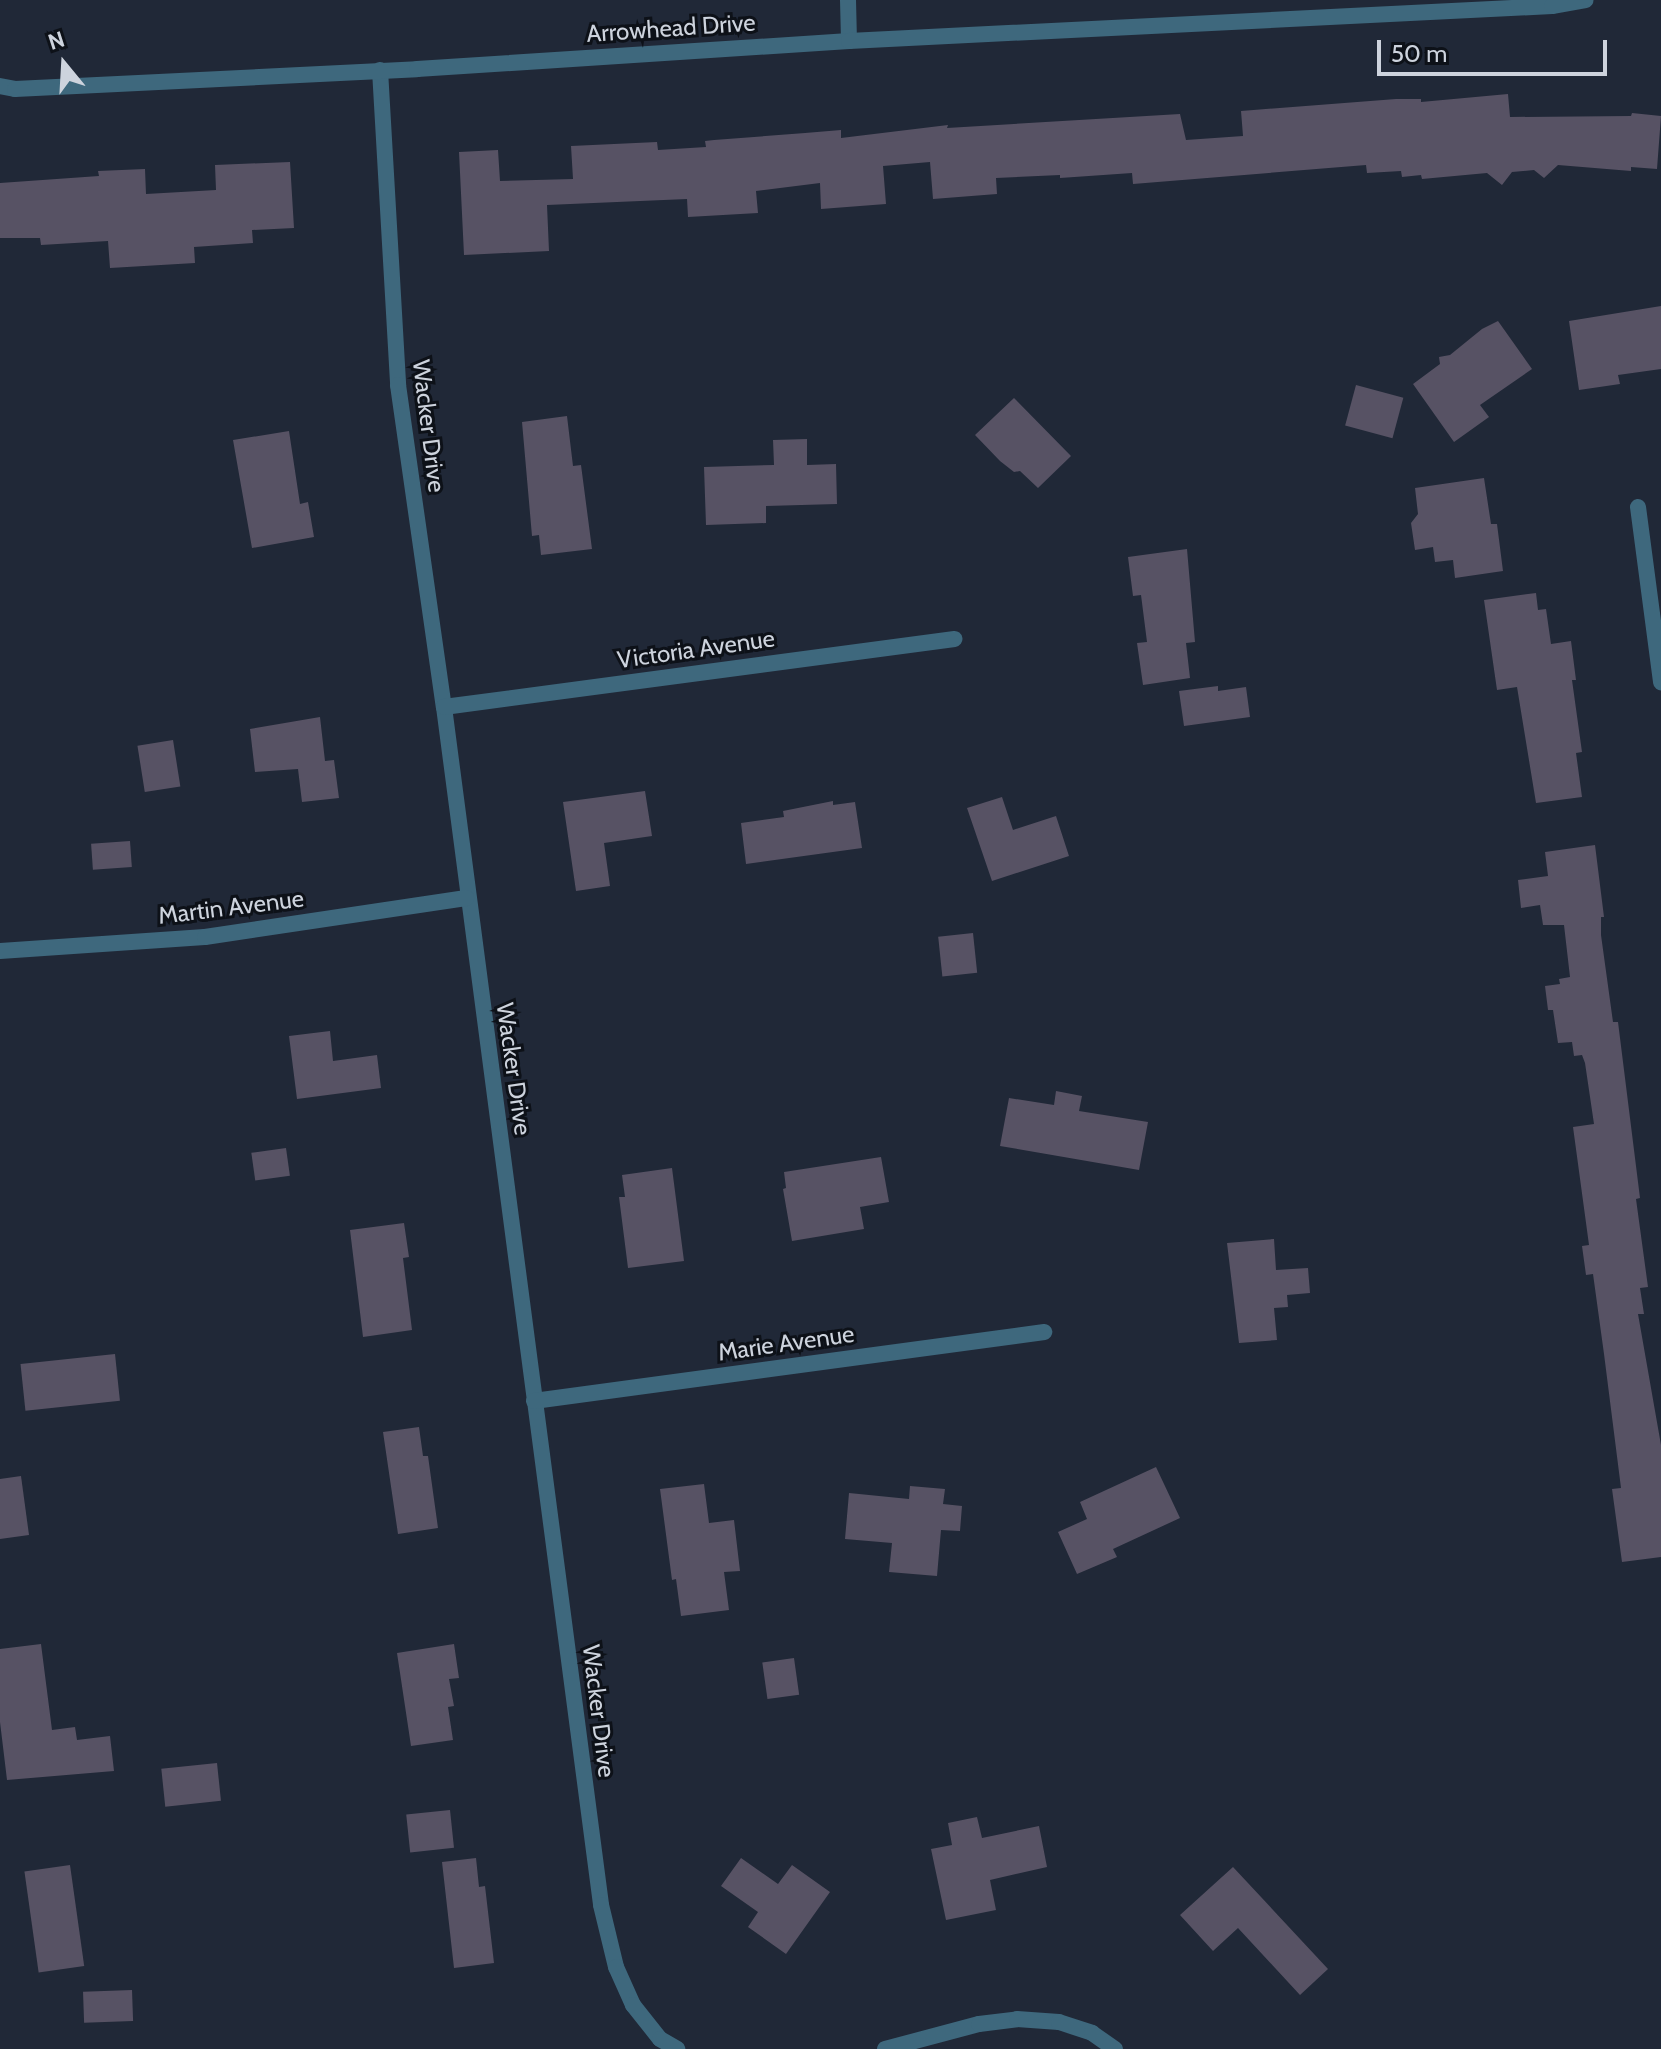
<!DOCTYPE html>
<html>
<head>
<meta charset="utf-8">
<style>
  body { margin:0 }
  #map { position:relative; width:1661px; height:2049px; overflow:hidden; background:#202837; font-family:Cabin,sans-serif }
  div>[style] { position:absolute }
  .building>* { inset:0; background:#575264; transform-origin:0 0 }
  .minor>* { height:16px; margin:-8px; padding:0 8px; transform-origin:8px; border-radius:8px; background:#3e687d }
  span { translate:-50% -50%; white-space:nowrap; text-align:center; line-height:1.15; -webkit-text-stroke:6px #0d1118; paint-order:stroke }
  .street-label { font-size:24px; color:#cdd3dd }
  .north { position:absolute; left:24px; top:24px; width:80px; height:80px; -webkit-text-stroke:6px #0d1118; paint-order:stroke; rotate:342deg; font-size:22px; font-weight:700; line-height:32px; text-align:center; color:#cdd3dd }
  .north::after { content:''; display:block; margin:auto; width:28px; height:36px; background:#cdd3dd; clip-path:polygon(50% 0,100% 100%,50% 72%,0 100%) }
  .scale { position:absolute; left:1377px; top:40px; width:230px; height:36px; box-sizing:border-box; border:4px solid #cdd3dd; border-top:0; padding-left:10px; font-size:24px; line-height:28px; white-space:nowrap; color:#cdd3dd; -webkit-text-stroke:6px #0d1118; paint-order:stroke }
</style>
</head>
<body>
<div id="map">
  <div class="building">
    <div style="clip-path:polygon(1508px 94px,1510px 117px,1631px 116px,1632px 113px,1661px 116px,1657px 169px,1631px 167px,1631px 171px,1558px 165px,1544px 178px,1534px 170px,1512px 172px,1502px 185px,1487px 173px,1422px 179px,1421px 175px,1402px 177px,1401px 171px,1367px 173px,1366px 165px,1133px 184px,1132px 173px,1060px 178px,1060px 175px,996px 178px,997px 194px,933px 199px,930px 162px,883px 166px,886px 204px,821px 209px,820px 183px,756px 191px,758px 213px,688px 217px,687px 199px,547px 205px,549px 251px,464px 255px,459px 152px,498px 150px,500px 181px,573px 179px,571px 146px,657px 142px,658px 150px,706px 147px,705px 141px,714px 140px,805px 133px,841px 130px,841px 138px,948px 125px,947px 128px,1180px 114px,1186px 140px,1243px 136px,1241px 111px,1396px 99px,1421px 99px,1421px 102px)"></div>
    <div style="clip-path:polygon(290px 162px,294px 228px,252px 230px,253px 243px,194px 247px,195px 263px,110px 268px,108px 241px,41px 245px,40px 238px,0 238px,0 183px,99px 176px,98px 171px,145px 169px,146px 194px,216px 190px,215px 165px)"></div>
    <div style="clip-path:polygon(1661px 306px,1661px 369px,1618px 375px,1620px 384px,1579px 390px,1569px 321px)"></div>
    <div style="clip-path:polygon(1498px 321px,1532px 369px,1480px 405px,1489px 417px,1454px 442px,1413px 384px,1440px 364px,1439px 357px,1450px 355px,1482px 329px)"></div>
    <div style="left:1356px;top:385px;width:49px;height:42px;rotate:15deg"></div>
    <div style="clip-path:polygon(1014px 398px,1071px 456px,1038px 488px,1020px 471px,1014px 472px,1000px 461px,975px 435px)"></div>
    <div style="clip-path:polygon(567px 416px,573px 466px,581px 465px,592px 549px,541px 555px,539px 535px,532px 536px,522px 422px)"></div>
    <div style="clip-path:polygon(289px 431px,300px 504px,308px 502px,314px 537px,252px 548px,233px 440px)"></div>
    <div style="clip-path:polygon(807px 439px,807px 465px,836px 464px,837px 504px,766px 506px,766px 523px,706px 525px,704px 467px,774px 465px,773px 440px)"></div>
    <div style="clip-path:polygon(1484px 478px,1491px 524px,1497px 524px,1503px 571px,1455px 578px,1453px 560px,1435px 562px,1433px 547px,1415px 550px,1411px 523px,1418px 514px,1415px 488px)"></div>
    <div style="clip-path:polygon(1187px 549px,1195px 642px,1186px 643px,1190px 678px,1143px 685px,1137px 643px,1147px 642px,1141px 595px,1133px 596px,1128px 557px)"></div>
    <div style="clip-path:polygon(1536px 593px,1538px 610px,1546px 609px,1551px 644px,1571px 641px,1576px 680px,1572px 680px,1582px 752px,1576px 753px,1582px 797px,1536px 803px,1517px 687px,1497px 690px,1484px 600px)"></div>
    <div style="clip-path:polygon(1218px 686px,1218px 691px,1246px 687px,1250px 717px,1184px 726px,1179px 691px)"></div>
    <div style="clip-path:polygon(320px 717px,325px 761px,334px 760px,339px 798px,302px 802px,298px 769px,255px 772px,250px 729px)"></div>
    <div style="left:173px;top:740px;width:47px;height:36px;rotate:81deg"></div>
    <div style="clip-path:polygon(645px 791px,652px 836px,604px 843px,610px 886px,576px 891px,563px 802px)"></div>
    <div style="clip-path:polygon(1002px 797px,1013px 830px,1056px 816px,1069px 856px,992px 881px,967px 808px)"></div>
    <div style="clip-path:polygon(833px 801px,833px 805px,855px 802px,862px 848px,746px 864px,741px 823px,784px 817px,783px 811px)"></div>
    <div style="left:130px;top:841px;width:26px;height:39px;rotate:86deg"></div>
    <div style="clip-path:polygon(1595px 845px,1604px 917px,1601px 917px,1601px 935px,1613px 1022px,1618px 1022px,1640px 1198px,1636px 1199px,1648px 1287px,1640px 1288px,1644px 1314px,1638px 1314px,1661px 1445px,1661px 1557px,1622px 1562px,1612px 1489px,1621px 1488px,1604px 1354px,1593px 1274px,1586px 1275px,1582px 1246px,1589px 1245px,1573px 1127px,1594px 1124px,1585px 1063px,1582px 1055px,1574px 1056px,1572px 1042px,1558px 1043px,1553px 1010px,1548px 1010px,1545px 986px,1560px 984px,1559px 979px,1570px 977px,1564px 925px,1543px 925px,1540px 905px,1521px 908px,1518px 880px,1548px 876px,1545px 852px)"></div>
    <div style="left:973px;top:933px;width:40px;height:35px;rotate:84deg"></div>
    <div style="clip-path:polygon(330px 1031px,333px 1061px,377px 1055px,381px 1088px,297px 1099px,289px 1036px)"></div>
    <div style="clip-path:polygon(1056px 1091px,1082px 1096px,1079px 1111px,1148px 1122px,1139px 1170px,1000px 1146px,1009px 1098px,1054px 1105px)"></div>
    <div style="left:286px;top:1148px;width:28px;height:35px;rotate:82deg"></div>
    <div style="clip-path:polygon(881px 1157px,889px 1202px,860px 1207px,864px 1229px,792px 1241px,783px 1189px,786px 1188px,784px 1172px)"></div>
    <div style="clip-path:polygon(672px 1168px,684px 1261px,628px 1268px,619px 1197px,625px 1197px,622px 1175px)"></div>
    <div style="clip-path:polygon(404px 1223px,409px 1257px,403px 1258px,412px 1330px,363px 1337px,350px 1230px)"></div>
    <div style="clip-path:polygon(1274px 1239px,1276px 1270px,1308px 1268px,1310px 1293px,1287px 1295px,1288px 1307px,1274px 1308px,1277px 1340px,1239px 1343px,1227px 1243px)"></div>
    <div style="left:115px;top:1354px;width:47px;height:95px;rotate:84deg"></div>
    <div style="clip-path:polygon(419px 1427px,423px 1456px,428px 1456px,438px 1528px,398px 1534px,383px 1432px)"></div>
    <div style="clip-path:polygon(1156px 1467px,1180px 1518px,1113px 1549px,1117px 1557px,1077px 1574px,1058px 1532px,1087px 1519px,1080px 1502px)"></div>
    <div style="clip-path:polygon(21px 1476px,29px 1535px,0 1539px,0 1479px)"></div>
    <div style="clip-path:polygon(704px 1484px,709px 1523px,734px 1520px,740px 1571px,724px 1572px,729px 1610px,681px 1616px,676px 1579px,672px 1580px,660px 1489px)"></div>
    <div style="clip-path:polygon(910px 1486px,945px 1489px,943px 1504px,962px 1506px,960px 1531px,941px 1530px,937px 1576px,889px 1572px,892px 1543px,845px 1539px,849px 1493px,909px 1499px)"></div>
    <div style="clip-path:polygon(41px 1644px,52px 1730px,75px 1727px,77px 1740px,110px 1736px,114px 1771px,7px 1780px,0 1722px,0 1649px)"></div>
    <div style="clip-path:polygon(454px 1644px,459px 1678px,449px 1679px,454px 1706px,448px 1707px,453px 1740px,411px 1746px,397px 1653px)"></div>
    <div style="left:794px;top:1658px;width:37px;height:32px;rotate:82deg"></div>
    <div style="left:217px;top:1763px;width:38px;height:56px;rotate:84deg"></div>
    <div style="left:450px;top:1810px;width:38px;height:44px;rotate:84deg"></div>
    <div style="clip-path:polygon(977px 1817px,982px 1838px,1039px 1826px,1047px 1867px,990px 1880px,996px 1910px,946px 1920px,931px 1849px,952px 1845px,948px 1823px)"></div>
    <div style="clip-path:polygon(476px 1858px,479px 1887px,485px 1886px,494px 1963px,454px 1968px,442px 1862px)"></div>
    <div style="clip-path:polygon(741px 1858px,778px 1884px,792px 1865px,830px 1892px,786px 1954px,748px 1927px,758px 1912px,721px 1886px)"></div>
    <div style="left:70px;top:1865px;width:102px;height:46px;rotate:82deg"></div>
    <div style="clip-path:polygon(1233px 1867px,1328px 1969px,1300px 1995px,1238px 1928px,1213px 1951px,1180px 1915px)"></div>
    <div style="left:132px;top:1990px;width:31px;height:49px;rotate:88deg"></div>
  </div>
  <div class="minor">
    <div style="left:848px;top:0;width:41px;rotate:88.6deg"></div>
    <div style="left:380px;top:70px;width:316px;rotate:86.7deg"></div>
    <div style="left:398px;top:385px;width:325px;rotate:81.9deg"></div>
    <div style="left:444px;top:707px;width:1208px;rotate:82.53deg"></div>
    <div style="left:601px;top:1905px;width:64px;rotate:76.4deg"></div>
    <div style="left:616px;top:1967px;width:42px;rotate:65.9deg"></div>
    <div style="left:633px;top:2005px;width:43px;rotate:51.5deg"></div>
    <div style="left:660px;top:2039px;width:20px;rotate:30deg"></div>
    <div style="left:0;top:86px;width:15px;rotate:11deg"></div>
    <div style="left:15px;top:89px;width:402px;rotate:-2.8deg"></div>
    <div style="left:417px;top:69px;width:433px;rotate:-3.7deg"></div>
    <div style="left:849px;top:41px;width:704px;rotate:-2.85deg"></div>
    <div style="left:1552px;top:6px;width:34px;rotate:-10deg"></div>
    <div style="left:1638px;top:507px;width:177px;rotate:82.5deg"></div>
    <div style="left:444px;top:707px;width:515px;rotate:-7.59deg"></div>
    <div style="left:0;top:951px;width:205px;rotate:-3.9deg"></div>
    <div style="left:205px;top:937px;width:264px;rotate:-8.5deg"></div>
    <div style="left:534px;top:1401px;width:515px;rotate:-7.7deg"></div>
    <div style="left:885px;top:2049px;width:97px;rotate:-14.9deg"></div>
    <div style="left:979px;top:2024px;width:38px;rotate:-7deg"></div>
    <div style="left:1017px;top:2019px;width:42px;rotate:4.1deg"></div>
    <div style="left:1059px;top:2022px;width:35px;rotate:18deg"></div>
    <div style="left:1092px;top:2033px;width:28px;rotate:35deg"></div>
  </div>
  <div class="street-label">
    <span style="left:671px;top:28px;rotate:-4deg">Arrowhead Drive</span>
    <span style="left:429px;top:426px;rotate:83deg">Wacker Drive</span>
    <span style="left:696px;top:649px;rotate:-8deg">Victoria Avenue</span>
    <span style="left:231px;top:907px;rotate:-7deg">Martin Avenue</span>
    <span style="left:514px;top:1069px;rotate:82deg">Wacker Drive</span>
    <span style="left:786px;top:1343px;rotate:-8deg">Marie Avenue</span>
    <span style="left:599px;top:1711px;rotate:83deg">Wacker Drive</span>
  </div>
  <div class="north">N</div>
  <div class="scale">50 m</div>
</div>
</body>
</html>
